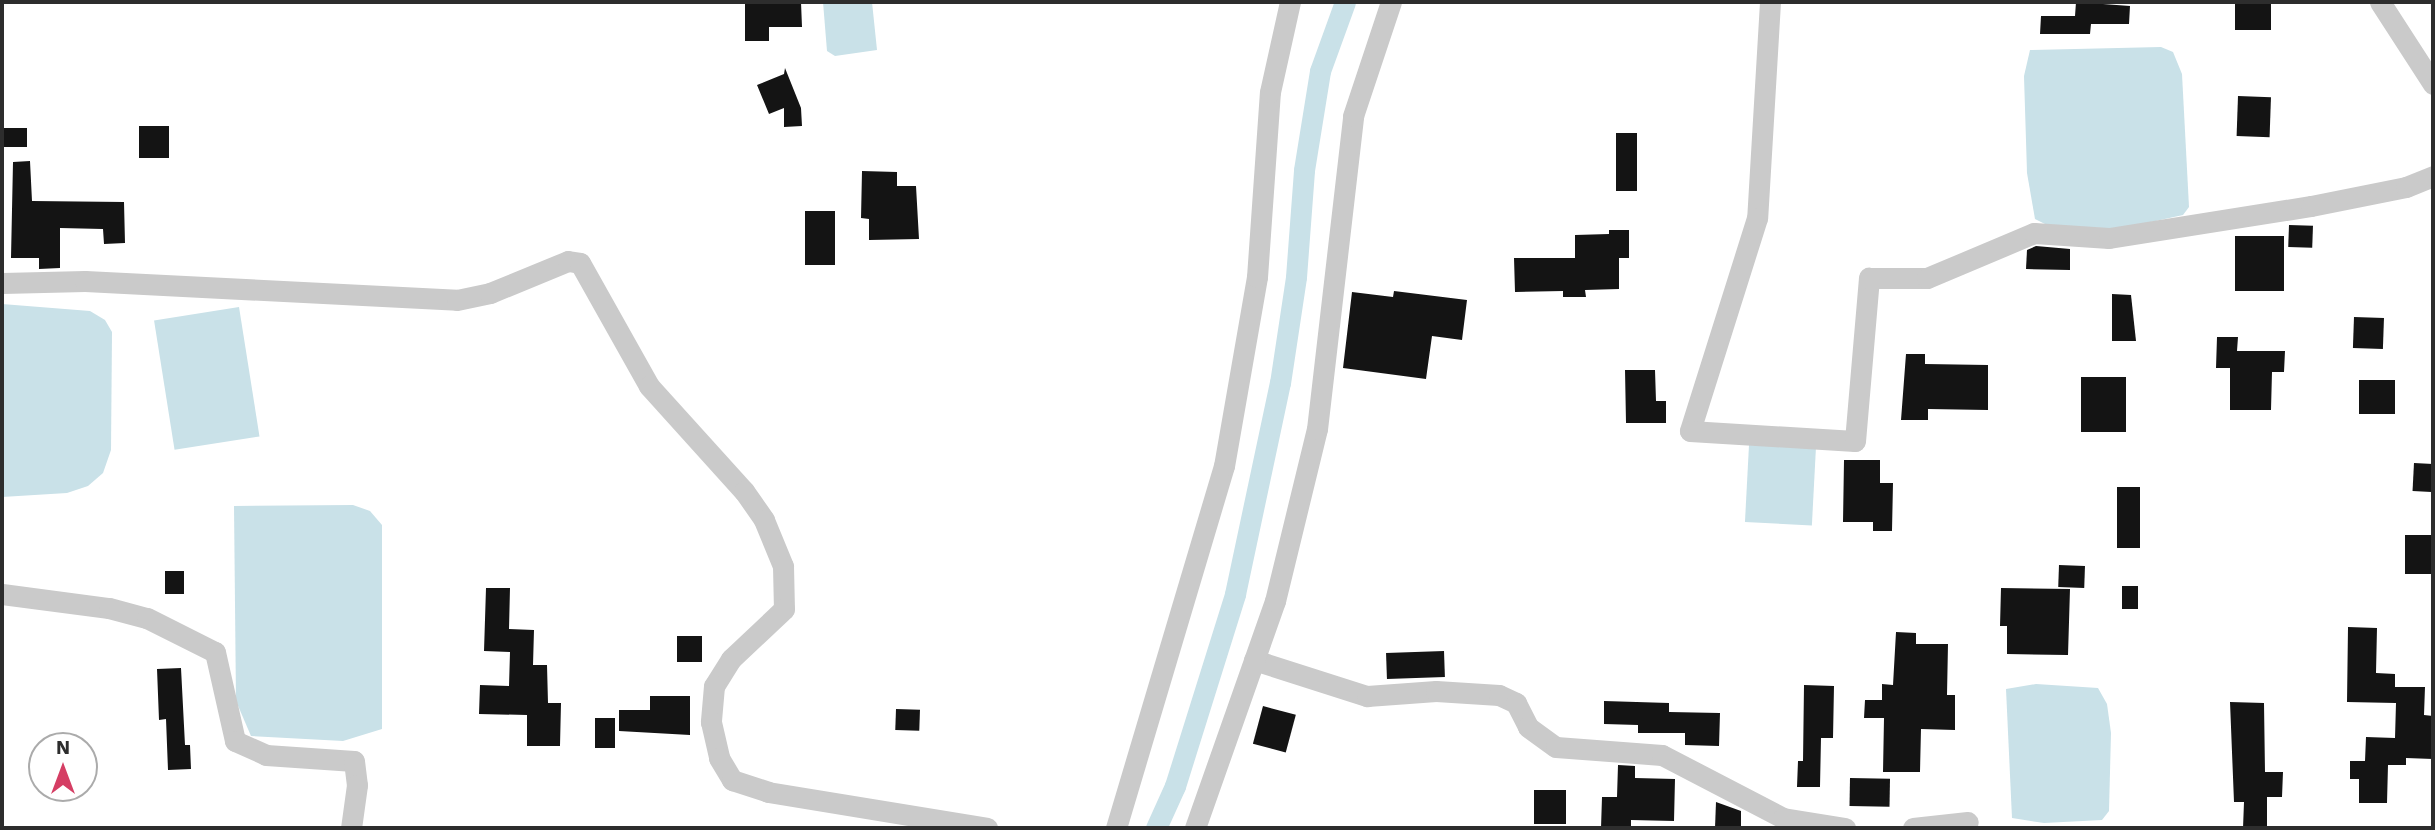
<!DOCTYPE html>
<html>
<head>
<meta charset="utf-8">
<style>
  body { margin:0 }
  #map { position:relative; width:2435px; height:830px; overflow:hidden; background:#fff; font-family:"Work Sans",sans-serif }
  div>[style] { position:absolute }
  .water>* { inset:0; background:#c9e1e8; transform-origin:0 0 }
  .canal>* { height:21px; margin:-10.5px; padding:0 10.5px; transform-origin:10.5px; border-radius:10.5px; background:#c9e1e8 }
  .building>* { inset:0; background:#141414; transform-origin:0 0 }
  .minor>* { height:21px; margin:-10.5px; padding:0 10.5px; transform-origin:10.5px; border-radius:10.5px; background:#cacaca }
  span { translate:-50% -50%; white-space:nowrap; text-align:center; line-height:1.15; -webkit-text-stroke:7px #fff; paint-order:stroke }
  .frame { position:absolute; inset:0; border:4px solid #2d2d2d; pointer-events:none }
  .north { position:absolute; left:28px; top:732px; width:70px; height:70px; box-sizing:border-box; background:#fff; border:2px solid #ababab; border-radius:50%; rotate:0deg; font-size:19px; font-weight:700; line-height:28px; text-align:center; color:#2d2d2d }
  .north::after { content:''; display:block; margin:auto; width:24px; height:32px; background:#d53e64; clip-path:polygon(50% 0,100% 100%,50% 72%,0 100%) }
</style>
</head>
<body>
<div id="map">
  <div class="water">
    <div style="clip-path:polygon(823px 2px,872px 2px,877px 50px,835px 56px,827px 51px)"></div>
    <div style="clip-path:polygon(2161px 47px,2173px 52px,2182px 74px,2189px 207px,2183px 215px,2119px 229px,2047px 225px,2035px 219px,2027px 173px,2024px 76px,2030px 50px)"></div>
    <div style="clip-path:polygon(2px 304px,90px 311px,105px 320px,112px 332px,111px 450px,103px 473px,88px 486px,67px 493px,2px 497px)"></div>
    <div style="left:239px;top:307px;width:131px;height:86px;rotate:81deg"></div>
    <div style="left:1749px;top:445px;width:67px;height:77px;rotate:3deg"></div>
    <div style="clip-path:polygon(353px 505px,370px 511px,382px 525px,382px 729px,343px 741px,251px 736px,236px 701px,234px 506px)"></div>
    <div style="clip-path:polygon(2036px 684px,2098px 688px,2107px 704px,2111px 733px,2109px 811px,2102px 820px,2044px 823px,2012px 818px,2006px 689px)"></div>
  </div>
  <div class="canal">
    <div style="left:1156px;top:828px;width:46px;rotate:-65.7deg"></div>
    <div style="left:1175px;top:786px;width:201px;rotate:-72.6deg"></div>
    <div style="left:1235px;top:594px;width:216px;rotate:-78deg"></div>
    <div style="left:1280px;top:383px;width:107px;rotate:-81.4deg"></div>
    <div style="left:1296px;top:277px;width:107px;rotate:-85.7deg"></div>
    <div style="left:1304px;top:170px;width:100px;rotate:-80.8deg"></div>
    <div style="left:1320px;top:71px;width:73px;rotate:-70.1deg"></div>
  </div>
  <div class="building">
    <div style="clip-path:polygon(745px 2px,801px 2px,802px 27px,769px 27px,769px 41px,745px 41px)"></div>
    <div style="clip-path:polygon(2076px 2px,2130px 6px,2129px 24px,2091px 24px,2090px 34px,2040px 34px,2041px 16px,2075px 16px)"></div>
    <div style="left:2235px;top:2px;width:36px;height:28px"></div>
    <div style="clip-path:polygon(785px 68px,801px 108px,802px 126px,784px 127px,784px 108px,769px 114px,757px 85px,784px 74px)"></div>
    <div style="left:2238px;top:96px;width:33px;height:40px;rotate:2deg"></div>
    <div style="left:139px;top:126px;width:30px;height:32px"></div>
    <div style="left:2px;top:128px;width:25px;height:19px"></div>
    <div style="left:1616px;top:133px;width:21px;height:58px"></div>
    <div style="clip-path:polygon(30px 161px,32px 201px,124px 202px,125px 243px,104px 244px,103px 229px,60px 228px,60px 268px,39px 269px,39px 258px,11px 258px,13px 162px)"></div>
    <div style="clip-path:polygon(862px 171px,897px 172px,897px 186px,916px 186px,919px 239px,869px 240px,869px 219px,861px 218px)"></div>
    <div style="left:835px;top:211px;width:54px;height:30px;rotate:90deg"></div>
    <div style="left:2289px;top:225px;width:24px;height:22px;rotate:2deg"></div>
    <div style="clip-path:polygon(1609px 230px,1629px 230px,1629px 258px,1619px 258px,1619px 289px,1585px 290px,1586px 297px,1563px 297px,1563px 291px,1515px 292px,1514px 258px,1575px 258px,1575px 235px,1609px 234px)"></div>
    <div style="left:2235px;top:236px;width:49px;height:55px"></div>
    <div style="clip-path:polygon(2036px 246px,2070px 249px,2070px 270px,2026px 269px,2027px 250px)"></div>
    <div style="clip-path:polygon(1394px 291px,1467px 300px,1462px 340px,1432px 336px,1426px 379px,1343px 368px,1352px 292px,1393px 297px)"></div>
    <div style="clip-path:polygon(2112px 294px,2131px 295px,2136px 341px,2112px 341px)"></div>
    <div style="left:2354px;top:317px;width:30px;height:31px;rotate:2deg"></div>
    <div style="clip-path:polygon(2217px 337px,2238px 337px,2237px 351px,2285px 351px,2284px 372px,2272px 372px,2271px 410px,2230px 410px,2230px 368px,2216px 368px)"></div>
    <div style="clip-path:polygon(1906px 354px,1925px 354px,1925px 364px,1988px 365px,1988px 410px,1928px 409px,1928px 420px,1901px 420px)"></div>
    <div style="clip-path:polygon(1625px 370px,1655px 370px,1656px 401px,1666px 401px,1666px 423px,1626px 423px)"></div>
    <div style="left:2081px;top:377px;width:45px;height:55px"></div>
    <div style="left:2359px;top:380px;width:36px;height:34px"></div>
    <div style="clip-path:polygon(1844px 460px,1880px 460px,1880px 483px,1893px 483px,1892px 531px,1873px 531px,1873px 522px,1843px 522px)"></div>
    <div style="left:2414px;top:463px;width:19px;height:28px;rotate:3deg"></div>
    <div style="left:2117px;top:487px;width:23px;height:61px"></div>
    <div style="left:2405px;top:535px;width:28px;height:39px"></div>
    <div style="left:2059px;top:565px;width:26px;height:22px;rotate:2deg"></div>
    <div style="left:165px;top:571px;width:19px;height:23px"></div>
    <div style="left:2122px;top:586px;width:16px;height:23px"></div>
    <div style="clip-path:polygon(486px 588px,510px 588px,509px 629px,534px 630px,533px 665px,547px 665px,548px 703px,561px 703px,560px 746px,527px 746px,527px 715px,479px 714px,480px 685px,509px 686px,510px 652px,484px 651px)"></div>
    <div style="clip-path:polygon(2001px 588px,2070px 589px,2068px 655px,2007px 654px,2007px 626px,2000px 626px)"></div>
    <div style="clip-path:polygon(2348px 627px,2377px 628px,2376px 673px,2395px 674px,2395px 687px,2425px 687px,2424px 715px,2433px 716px,2433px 759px,2406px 758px,2406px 765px,2388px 765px,2387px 803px,2359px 803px,2359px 779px,2350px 779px,2350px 761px,2365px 761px,2366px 737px,2395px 738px,2396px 703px,2347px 702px)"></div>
    <div style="clip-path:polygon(1896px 632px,1916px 633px,1916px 644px,1948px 644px,1947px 695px,1955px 695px,1955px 730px,1921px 729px,1920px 772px,1883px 772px,1884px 718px,1864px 718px,1865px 700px,1882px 700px,1882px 684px,1893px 685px)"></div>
    <div style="left:677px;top:636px;width:25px;height:26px"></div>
    <div style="left:1444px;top:651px;width:26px;height:58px;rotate:88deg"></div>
    <div style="clip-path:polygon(181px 668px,185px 745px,190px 745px,191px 769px,168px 770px,166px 719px,159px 720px,157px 669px)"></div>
    <div style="clip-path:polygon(1804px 685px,1834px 686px,1833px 738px,1821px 738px,1820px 787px,1797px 787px,1798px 761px,1803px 761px)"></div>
    <div style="clip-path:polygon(650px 696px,690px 696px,690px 735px,619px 731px,619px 710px,650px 710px)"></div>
    <div style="clip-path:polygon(1604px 701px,1669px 703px,1669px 712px,1720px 713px,1719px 746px,1685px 745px,1685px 733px,1638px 733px,1638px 725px,1604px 724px)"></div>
    <div style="clip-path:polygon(2230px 702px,2264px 703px,2265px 772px,2283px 772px,2282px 797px,2267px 797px,2267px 828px,2243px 828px,2244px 802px,2234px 802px)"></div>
    <div style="left:1263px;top:706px;width:34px;height:39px;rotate:15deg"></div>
    <div style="left:896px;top:709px;width:24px;height:21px;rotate:2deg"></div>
    <div style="left:595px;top:718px;width:20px;height:30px"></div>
    <div style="clip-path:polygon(1618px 765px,1635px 766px,1635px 778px,1675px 779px,1674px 821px,1631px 820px,1631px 828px,1601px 828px,1602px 797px,1617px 797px)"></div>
    <div style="left:1850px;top:778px;width:40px;height:28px;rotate:1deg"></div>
    <div style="left:1534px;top:790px;width:32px;height:34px"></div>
    <div style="clip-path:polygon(1716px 802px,1741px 811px,1741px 828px,1715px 828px)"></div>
  </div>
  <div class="minor">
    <div style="left:1770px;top:2px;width:216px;rotate:93.4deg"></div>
    <div style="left:1757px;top:218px;width:223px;rotate:107.5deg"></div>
    <div style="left:1690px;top:431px;width:165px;rotate:3.5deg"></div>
    <div style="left:1855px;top:441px;width:164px;rotate:-85.1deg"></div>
    <div style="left:1869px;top:278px;width:58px"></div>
    <div style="left:1927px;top:278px;width:116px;rotate:-22.8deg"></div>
    <div style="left:2034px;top:233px;width:75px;rotate:3.8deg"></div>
    <div style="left:2109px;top:238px;width:205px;rotate:-9deg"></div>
    <div style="left:2311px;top:206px;width:97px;rotate:-11.3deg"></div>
    <div style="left:2406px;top:187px;width:29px;rotate:-22deg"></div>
    <div style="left:2380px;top:2px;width:98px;rotate:57.1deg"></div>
    <div style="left:2px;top:283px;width:83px;rotate:-1.4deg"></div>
    <div style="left:85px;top:281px;width:372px;rotate:2.9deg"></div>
    <div style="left:457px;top:300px;width:34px;rotate:-12deg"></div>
    <div style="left:490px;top:293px;width:84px;rotate:-22.3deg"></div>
    <div style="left:568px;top:261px;width:12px;rotate:9deg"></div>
    <div style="left:580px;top:263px;width:141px;rotate:60.7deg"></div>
    <div style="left:649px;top:386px;width:142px;rotate:47.9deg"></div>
    <div style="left:744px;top:491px;width:35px;rotate:55deg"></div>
    <div style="left:764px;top:520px;width:50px;rotate:67.6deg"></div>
    <div style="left:783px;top:566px;width:43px;rotate:88.7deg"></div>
    <div style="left:784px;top:609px;width:73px;rotate:136.7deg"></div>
    <div style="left:731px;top:659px;width:32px;rotate:122deg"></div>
    <div style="left:714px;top:686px;width:36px;rotate:95deg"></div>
    <div style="left:711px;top:722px;width:37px;rotate:77deg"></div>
    <div style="left:719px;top:758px;width:26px;rotate:59deg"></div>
    <div style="left:732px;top:780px;width:38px;rotate:18deg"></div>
    <div style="left:768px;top:792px;width:222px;rotate:9.3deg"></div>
    <div style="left:2px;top:594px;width:108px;rotate:7.5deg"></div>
    <div style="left:109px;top:608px;width:39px;rotate:15deg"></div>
    <div style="left:147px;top:618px;width:76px;rotate:26.6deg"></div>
    <div style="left:215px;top:652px;width:91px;rotate:77.3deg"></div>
    <div style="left:235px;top:741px;width:34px;rotate:24deg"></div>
    <div style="left:266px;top:755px;width:88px;rotate:3.9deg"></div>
    <div style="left:354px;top:761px;width:24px;rotate:83deg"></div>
    <div style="left:357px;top:785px;width:43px;rotate:97.9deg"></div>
    <div style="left:1254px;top:660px;width:119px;rotate:17.7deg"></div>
    <div style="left:1367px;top:696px;width:69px;rotate:-4.1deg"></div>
    <div style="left:1436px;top:691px;width:63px;rotate:3.6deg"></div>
    <div style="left:1499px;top:695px;width:19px;rotate:25deg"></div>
    <div style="left:1516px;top:703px;width:27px;rotate:63deg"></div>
    <div style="left:1528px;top:727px;width:34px;rotate:36deg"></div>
    <div style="left:1556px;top:747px;width:106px;rotate:4.3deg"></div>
    <div style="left:1662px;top:755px;width:136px;rotate:27.5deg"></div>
    <div style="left:1783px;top:818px;width:63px;rotate:9.2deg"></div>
    <div style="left:1116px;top:828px;width:378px;rotate:-73.4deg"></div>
    <div style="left:1224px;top:466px;width:192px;rotate:-80.1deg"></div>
    <div style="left:1257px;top:277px;width:185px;rotate:-86deg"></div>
    <div style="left:1270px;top:92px;width:92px;rotate:-77.5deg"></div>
    <div style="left:1195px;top:828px;width:241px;rotate:-70.6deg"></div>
    <div style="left:1275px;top:601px;width:177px;rotate:-76.3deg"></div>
    <div style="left:1317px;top:429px;width:315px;rotate:-83.4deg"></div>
    <div style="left:1353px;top:116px;width:120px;rotate:-71.6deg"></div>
    <div style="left:1913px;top:828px;width:55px;rotate:-6.2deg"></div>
  </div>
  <div class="frame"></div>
  <div class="north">N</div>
</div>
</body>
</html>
